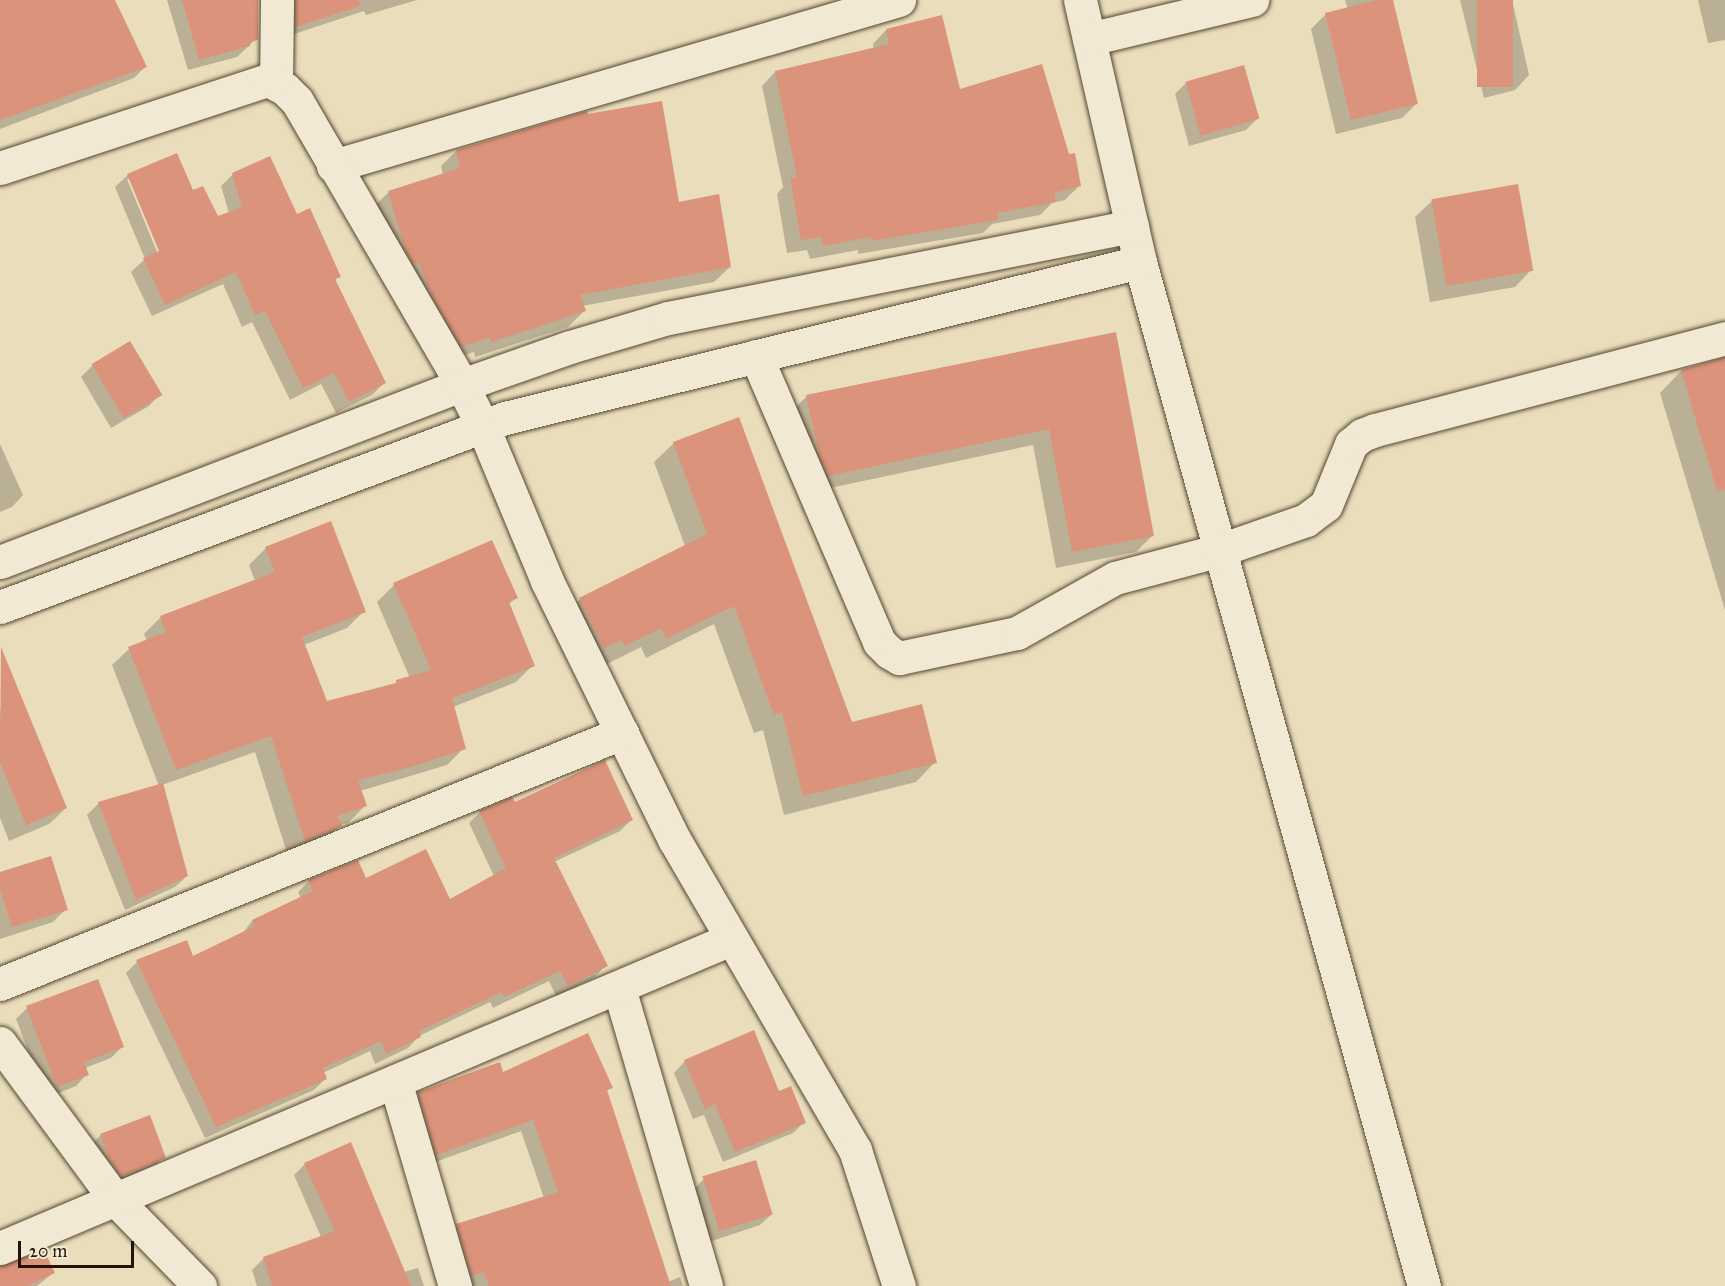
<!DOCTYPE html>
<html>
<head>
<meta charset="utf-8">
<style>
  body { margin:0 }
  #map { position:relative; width:1725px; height:1286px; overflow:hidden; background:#e9ddbb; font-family:"IM FELL Great Primer",serif }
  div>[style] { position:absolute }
  .shadow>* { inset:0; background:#0003 }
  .building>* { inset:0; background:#dc937b; transform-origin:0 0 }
  .roads { filter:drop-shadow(0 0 2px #55462f) drop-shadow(0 0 2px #55462f) }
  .minor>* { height:33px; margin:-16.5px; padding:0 16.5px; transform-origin:16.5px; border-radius:16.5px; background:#f1e9d3 }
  span { translate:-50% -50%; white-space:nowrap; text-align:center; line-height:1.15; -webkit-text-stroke:4.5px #f1e9d3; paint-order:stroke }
  .scale { position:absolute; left:18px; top:1241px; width:116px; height:27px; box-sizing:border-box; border:3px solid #241300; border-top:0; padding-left:8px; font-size:18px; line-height:21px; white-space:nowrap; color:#241300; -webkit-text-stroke:4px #f1e9d3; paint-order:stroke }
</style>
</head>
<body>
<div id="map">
  <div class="shadow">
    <div style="clip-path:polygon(0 0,106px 0,145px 67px,134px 78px,0 129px)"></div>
    <div style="clip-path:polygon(167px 0,257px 0,256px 39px,237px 57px,188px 70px)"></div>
    <div style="clip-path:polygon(280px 0,417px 0,366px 15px,364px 11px,285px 37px)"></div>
    <div style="clip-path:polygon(1345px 0,1391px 0,1417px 103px,1402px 118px,1336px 134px,1311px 29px,1326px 14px,1348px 9px)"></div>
    <div style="clip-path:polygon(1460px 0,1512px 0,1529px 75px,1515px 90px,1484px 98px)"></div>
    <div style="clip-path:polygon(1698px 0,1725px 0,1725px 40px,1708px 43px)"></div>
    <div style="clip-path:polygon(886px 30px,959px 91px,1068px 156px,1079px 186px,1065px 200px,1052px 203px,1040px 215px,992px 224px,983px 233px,858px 254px,858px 250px,810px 259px,807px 250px,787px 253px,777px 194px,783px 187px,762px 86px,775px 72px,874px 49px,873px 44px)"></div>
    <div style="clip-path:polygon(1186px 83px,1257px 119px,1246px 130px,1189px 146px,1175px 94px)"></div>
    <div style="clip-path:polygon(456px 151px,730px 267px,714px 282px,582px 306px,584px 311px,568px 327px,475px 357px,474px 352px,446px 361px,373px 207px,389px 192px,443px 175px,441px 166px)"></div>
    <div style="clip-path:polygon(evenodd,233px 174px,296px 216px,339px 276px,334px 281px,384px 383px,372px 395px,336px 413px,321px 384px,290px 400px,252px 322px,242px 327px,223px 284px,152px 316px,131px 272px,145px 259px,115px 187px,128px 175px,192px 192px,217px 218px,229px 213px,221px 186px,233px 174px,127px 179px,130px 179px,163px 257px,160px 259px,127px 179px)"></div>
    <div style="clip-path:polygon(1432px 201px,1531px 270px,1515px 287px,1430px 302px,1415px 217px)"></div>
    <div style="clip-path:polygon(1114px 334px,1153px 535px,1136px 552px,1056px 568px,1033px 445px,811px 492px,790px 413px,807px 396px)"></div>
    <div style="clip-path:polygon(1725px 358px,1725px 610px,1660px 393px,1681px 371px)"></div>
    <div style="clip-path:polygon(92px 366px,160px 394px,149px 406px,111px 428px,81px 377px)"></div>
    <div style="clip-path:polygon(674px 443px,851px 724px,935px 762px,916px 782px,784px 815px,763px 730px,754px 733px,714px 624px,646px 658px,641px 647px,605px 665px,561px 619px,580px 599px,685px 546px,654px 462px)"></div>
    <div style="clip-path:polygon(0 444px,23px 495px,12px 507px,0 512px)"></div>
    <div style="clip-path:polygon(266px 548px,364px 611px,347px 628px,304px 645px,326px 702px,392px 686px,410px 678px,377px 602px,394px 585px,516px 598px,509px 604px,533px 665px,516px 682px,453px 707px,464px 748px,447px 765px,360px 791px,365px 806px,348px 823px,340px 825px,323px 842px,288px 856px,255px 752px,162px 785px,187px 876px,175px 887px,125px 910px,87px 815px,99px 803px,159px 786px,112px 665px,129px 649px,147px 641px,144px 634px,161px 617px,255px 581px,249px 565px)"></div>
    <div style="clip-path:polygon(22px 702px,66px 808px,49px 824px,9px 841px,0 818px,0 711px)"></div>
    <div style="clip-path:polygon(514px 804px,631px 820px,620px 831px,554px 862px,606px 965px,595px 977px,556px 996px,549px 981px,493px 1008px,490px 1002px,419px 1036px,408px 1048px,375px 1064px,370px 1051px,323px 1073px,326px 1078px,314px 1090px,205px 1138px,126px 973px,137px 962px,192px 958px,242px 934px,252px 921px,301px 898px,298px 892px,309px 881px,366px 880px,449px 901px,494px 876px,469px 823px,480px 812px)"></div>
    <div style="clip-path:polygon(0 874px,66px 909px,53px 922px,0 939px)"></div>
    <div style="clip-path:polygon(27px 1008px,122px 1047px,111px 1058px,85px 1068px,87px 1074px,76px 1086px,46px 1098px,16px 1019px)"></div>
    <div style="clip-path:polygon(685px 1061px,779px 1093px,804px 1122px,793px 1133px,723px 1162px,704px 1115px,693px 1119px,674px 1073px)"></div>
    <div style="clip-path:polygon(502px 1074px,611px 1087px,606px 1092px,668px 1282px,680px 1277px,683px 1286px,473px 1286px,472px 1283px,462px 1286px,445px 1238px,457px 1226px,544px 1198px,521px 1131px,424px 1166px,406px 1105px,419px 1093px)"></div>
    <div style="clip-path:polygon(101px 1135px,164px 1157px,153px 1168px,110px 1187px,89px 1146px)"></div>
    <div style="clip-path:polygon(305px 1164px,404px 1272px,418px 1268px,424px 1286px,257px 1286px,252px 1270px,263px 1259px,321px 1237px,294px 1175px)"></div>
    <div style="clip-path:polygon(704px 1179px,772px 1214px,760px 1225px,709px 1242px,693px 1190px)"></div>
    <div style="clip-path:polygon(0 1266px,53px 1273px,37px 1286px,0 1286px)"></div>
  </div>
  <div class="building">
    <div style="clip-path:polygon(0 0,115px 0,147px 67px,0 120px)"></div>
    <div style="clip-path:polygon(182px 0,258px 0,258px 40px,250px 42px,250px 46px,199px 60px)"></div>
    <div style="clip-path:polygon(296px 0,359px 0,360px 6px,295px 27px)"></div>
    <div style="clip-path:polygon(1377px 0,1393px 0,1418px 104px,1351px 120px,1325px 13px)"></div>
    <div style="left:1477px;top:0;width:36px;height:87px"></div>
    <div style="clip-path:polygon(942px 15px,960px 89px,1042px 64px,1069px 154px,1075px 153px,1081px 186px,1054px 193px,1056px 202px,997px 213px,998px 220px,872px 241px,871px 237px,823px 246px,821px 237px,801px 240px,790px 178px,797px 177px,775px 71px,889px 44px,886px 29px)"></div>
    <div style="left:1244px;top:65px;width:56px;height:61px;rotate:74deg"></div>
    <div style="clip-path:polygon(662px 101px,679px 202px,719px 194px,731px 267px,580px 295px,586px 311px,491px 342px,489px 337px,461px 347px,429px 290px,419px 262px,413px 264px,406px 252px,388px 191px,460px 168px,456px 150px,587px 111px,588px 114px)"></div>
    <div style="clip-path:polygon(177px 153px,193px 190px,203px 186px,218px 216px,242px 207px,232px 173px,270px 156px,297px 214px,310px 208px,341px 277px,335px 279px,386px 383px,349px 402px,334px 373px,303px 388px,265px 311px,255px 315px,236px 272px,165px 305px,143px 258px,159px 251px,127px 174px)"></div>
    <div style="left:1518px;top:184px;width:88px;height:88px;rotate:80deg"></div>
    <div style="clip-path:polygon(1116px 332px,1154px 536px,1072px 552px,1049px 429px,828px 476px,819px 454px,806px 395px)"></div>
    <div style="left:130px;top:341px;width:63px;height:45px;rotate:59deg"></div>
    <div style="clip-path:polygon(1725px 357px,1725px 490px,1717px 491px,1681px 370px)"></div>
    <div style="clip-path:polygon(739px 417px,852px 722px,922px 704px,937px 763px,803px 796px,782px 712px,774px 715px,734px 606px,666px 639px,661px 628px,625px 646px,622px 640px,604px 648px,579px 598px,707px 534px,673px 442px)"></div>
    <div style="clip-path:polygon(331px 521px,366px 612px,302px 637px,327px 701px,396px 683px,396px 680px,431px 670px,393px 583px,492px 540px,518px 598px,509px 602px,535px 666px,452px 698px,466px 749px,411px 767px,358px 780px,367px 806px,337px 816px,342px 826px,305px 841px,271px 736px,176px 770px,128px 647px,166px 632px,160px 616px,275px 572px,265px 547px)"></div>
    <div style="clip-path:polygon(1px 647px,67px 808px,26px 825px,0 762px)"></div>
    <div style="clip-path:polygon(605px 760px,633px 820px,554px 858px,608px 966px,568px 986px,560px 971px,504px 997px,502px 992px,419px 1031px,421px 1037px,386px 1054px,381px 1041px,323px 1068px,327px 1079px,216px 1127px,136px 960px,187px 940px,193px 956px,255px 926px,252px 920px,313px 891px,308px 880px,358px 860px,366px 878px,426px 849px,450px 899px,506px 868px,479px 811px,512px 797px,515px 802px)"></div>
    <div style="clip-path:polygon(163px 783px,188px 876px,136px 900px,98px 802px)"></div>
    <div style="clip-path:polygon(51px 856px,68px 910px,12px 927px,0 889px,0 872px)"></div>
    <div style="clip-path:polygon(98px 979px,124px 1047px,84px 1062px,89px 1075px,57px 1087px,26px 1006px)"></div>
    <div style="clip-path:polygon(754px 1030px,779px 1091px,791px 1086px,806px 1123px,735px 1152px,715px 1104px,705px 1109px,684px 1060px)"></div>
    <div style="clip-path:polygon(588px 1033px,613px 1088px,607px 1090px,671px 1286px,489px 1286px,484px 1272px,472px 1276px,456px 1224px,558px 1192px,533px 1120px,436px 1155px,418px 1092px,500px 1062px,503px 1072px)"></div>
    <div style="clip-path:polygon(150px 1115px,166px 1158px,122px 1176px,110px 1161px,100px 1134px)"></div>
    <div style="clip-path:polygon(351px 1142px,411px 1286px,272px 1286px,263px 1257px,335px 1231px,304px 1163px)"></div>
    <div style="left:756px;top:1160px;width:57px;height:56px;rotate:73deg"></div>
    <div style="clip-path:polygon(44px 1250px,55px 1273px,27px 1286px,0 1286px,0 1266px)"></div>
  </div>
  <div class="roads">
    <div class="minor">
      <div style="left:1080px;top:0;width:269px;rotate:77.1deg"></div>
      <div style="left:1140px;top:262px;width:1063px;rotate:74.5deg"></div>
      <div style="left:1089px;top:39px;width:168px;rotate:-13.5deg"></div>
      <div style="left:276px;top:84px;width:84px;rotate:-89.3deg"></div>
      <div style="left:333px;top:166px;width:590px;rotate:-16.35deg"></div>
      <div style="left:0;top:168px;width:282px;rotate:-18.2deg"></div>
      <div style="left:268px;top:80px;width:19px;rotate:28deg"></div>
      <div style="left:285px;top:89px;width:17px;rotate:45deg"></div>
      <div style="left:297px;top:101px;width:328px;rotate:59.8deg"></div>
      <div style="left:462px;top:385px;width:47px;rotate:63.4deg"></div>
      <div style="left:483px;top:427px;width:167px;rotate:67.4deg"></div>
      <div style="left:547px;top:581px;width:288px;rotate:63.8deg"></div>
      <div style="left:674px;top:839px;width:360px;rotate:59.8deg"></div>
      <div style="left:855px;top:1150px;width:143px;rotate:72.1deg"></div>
      <div style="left:756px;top:356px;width:311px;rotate:66.7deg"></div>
      <div style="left:879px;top:642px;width:14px;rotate:45deg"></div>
      <div style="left:889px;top:652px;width:12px;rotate:31deg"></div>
      <div style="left:899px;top:658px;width:121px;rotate:-12deg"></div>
      <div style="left:1017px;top:633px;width:112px;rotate:-29.3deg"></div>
      <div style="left:1115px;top:578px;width:109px;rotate:-14.9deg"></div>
      <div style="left:1220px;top:550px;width:91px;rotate:-19.2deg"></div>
      <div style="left:1306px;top:520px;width:25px;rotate:-37deg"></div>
      <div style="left:1326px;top:505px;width:66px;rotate:-67.7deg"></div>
      <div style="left:1351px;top:444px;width:14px;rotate:-39deg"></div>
      <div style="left:1362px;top:435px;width:14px;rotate:-21deg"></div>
      <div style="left:1375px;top:430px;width:362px;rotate:-14.7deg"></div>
      <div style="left:0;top:562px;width:495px;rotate:-21deg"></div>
      <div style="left:462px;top:385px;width:114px;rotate:-19.4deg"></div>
      <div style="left:570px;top:347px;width:102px;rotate:-16.5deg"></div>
      <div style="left:668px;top:318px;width:473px;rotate:-11.2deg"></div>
      <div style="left:0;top:607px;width:539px;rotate:-20.52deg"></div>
      <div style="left:505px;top:418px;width:654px;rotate:-13.8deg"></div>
      <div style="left:0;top:984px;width:671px;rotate:-21.98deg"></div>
      <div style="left:619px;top:988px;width:310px;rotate:73.7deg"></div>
      <div style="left:0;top:1043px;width:194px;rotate:53.6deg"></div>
      <div style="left:115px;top:1199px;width:122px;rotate:45.7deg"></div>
      <div style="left:395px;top:1081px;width:214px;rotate:73.7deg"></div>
      <div style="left:0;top:1248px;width:794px;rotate:-22.91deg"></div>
    </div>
  </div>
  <div class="scale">20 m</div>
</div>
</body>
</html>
